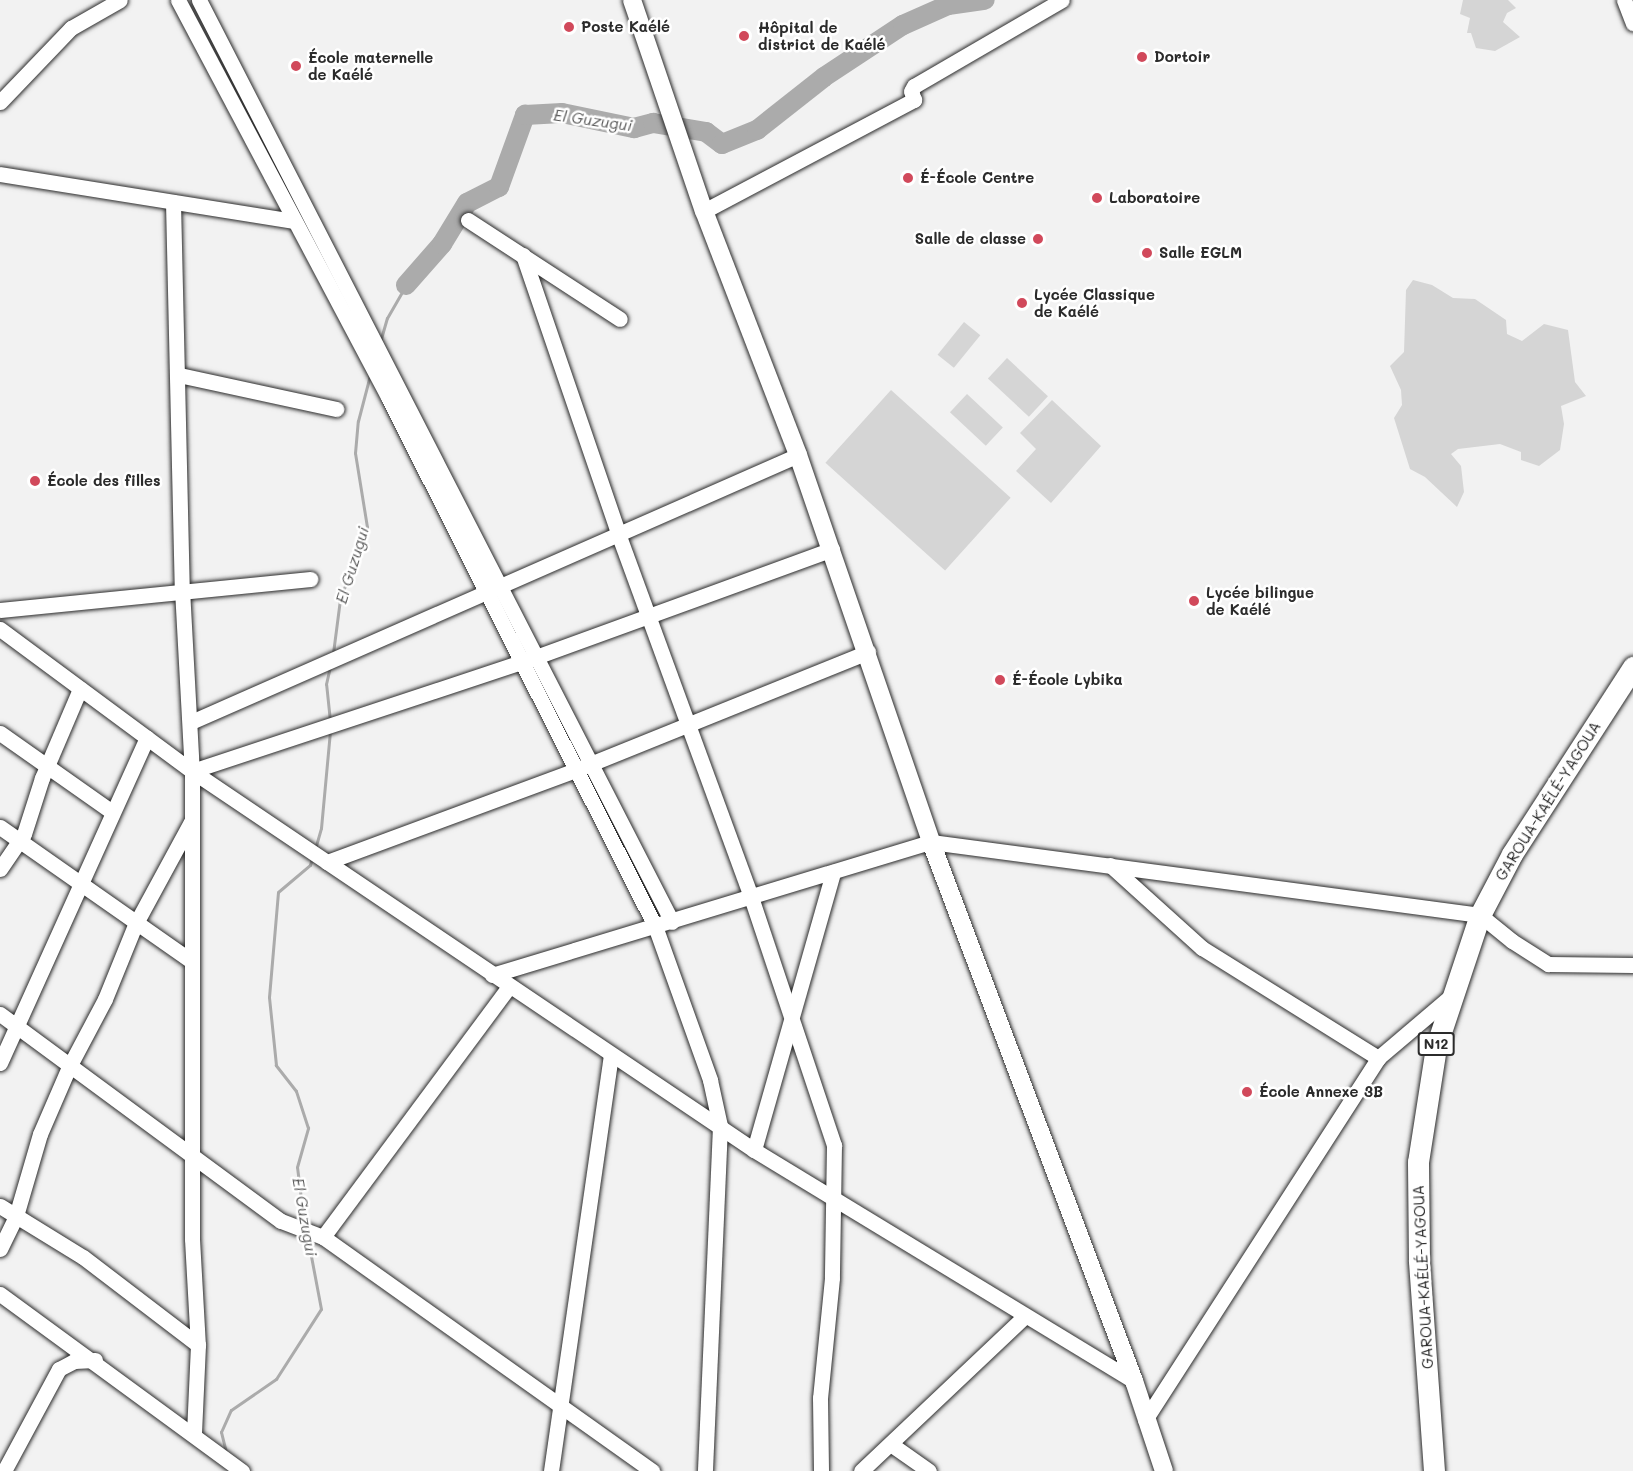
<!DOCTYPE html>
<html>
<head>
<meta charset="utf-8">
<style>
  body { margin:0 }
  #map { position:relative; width:1633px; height:1471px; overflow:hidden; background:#f2f2f2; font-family:Mali,sans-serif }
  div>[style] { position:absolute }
  .green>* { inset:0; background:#d5d5d5; transform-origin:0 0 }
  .stream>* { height:3px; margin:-1.5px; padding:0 1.5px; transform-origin:1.5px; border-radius:1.5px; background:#ababab }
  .river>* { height:20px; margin:-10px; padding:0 10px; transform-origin:10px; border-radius:10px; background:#ababab }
  .roads { filter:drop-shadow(0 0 2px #2b2b2b) drop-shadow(0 0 2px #2b2b2b) }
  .minor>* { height:15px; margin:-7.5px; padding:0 7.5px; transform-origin:7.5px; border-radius:7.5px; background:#fff }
  .major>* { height:18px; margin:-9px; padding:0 9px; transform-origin:9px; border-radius:9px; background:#fff }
  .highway>* { height:21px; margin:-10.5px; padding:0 10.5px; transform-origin:10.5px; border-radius:10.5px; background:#fff }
  .dots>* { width:16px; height:16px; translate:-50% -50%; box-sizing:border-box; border:3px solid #fff; border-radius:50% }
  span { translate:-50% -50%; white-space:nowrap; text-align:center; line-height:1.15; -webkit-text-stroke:5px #fff; paint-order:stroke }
  .shield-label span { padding:2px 4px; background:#fff; border:2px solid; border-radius:4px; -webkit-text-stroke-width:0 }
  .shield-label { font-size:14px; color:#2b2b2b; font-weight:700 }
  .poi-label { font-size:15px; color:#2b2b2b; font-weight:700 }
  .left { translate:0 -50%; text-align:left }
  .right { translate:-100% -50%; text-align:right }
  .street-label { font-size:15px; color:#2b2b2b }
  .water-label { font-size:16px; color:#585858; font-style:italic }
</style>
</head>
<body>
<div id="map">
  <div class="green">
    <div style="clip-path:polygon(1463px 0,1508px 0,1516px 8px,1507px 13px,1503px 22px,1520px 37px,1495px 51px,1476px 48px,1471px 33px,1467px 33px,1470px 18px,1460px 14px)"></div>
    <div style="clip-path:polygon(1413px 280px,1432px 285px,1453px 298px,1475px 299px,1506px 320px,1507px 334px,1522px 341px,1544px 324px,1568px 330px,1575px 382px,1586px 396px,1561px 406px,1564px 424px,1560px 450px,1539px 466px,1521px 460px,1521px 452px,1500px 444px,1458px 449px,1451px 454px,1461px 466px,1464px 492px,1457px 507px,1425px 477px,1410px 469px,1394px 418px,1402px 405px,1401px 390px,1390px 366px,1404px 352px,1406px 290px)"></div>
    <div style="left:964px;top:322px;width:21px;height:42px;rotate:39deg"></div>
    <div style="left:1007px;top:358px;width:56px;height:28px;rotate:43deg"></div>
    <div style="left:891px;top:390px;width:161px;height:98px;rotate:42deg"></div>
    <div style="left:967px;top:394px;width:49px;height:25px;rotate:43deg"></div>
    <div style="clip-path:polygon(1052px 400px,1101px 446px,1051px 503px,1016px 471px,1036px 449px,1020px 433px)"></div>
  </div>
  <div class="stream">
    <div style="left:380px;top:342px;width:25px;rotate:-74deg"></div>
    <div style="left:387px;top:318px;width:38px;rotate:-60deg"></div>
    <div style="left:333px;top:653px;width:54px;rotate:-82.6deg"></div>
    <div style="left:340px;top:599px;width:77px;rotate:-69.4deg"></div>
    <div style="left:367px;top:527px;width:75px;rotate:-99.2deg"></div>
    <div style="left:355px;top:453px;width:32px;rotate:-85deg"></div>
    <div style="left:358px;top:421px;width:48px;rotate:-75.4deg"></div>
    <div style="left:330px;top:721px;width:37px;rotate:-96deg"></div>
    <div style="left:326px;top:684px;width:18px;rotate:-77deg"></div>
    <div style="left:315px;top:849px;width:22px;rotate:-74deg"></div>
    <div style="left:321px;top:828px;width:97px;rotate:-84.7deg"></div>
    <div style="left:304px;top:1223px;width:56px;rotate:-97.1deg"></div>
    <div style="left:297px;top:1167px;width:41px;rotate:-74.2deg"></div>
    <div style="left:308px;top:1128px;width:39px;rotate:-108deg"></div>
    <div style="left:296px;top:1091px;width:33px;rotate:-128deg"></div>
    <div style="left:276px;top:1065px;width:68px;rotate:-95.9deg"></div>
    <div style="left:269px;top:997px;width:105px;rotate:-85.1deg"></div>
    <div style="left:278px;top:892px;width:42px;rotate:-40.2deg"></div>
    <div style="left:310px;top:865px;width:7px;rotate:-74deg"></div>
    <div style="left:226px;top:1452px;width:21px;rotate:-104deg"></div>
    <div style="left:221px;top:1432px;width:24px;rotate:-66deg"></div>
    <div style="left:231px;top:1410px;width:55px;rotate:-34.6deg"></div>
    <div style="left:276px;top:1379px;width:83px;rotate:-57.3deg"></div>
    <div style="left:321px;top:1309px;width:75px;rotate:-100.7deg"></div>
  </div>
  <div class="river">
    <div style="left:406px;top:285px;width:55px;rotate:-48.7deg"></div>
    <div style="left:442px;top:244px;width:48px;rotate:-58.6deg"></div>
    <div style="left:467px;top:203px;width:36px;rotate:-27deg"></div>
    <div style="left:499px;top:187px;width:77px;rotate:-70.1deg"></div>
    <div style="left:525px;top:115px;width:37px;rotate:-3deg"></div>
    <div style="left:562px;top:113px;width:74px;rotate:11.8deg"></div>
    <div style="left:634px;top:128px;width:20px;rotate:-15deg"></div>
    <div style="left:653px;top:123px;width:54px;rotate:9.6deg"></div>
    <div style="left:706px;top:132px;width:20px;rotate:37deg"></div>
    <div style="left:722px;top:144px;width:38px;rotate:-22deg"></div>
    <div style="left:757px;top:130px;width:85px;rotate:-38.3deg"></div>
    <div style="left:824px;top:77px;width:95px;rotate:-33.4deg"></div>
    <div style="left:903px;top:25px;width:49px;rotate:-24deg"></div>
    <div style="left:948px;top:5px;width:37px;rotate:-8deg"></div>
  </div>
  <div class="roads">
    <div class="minor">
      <div style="left:178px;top:0;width:449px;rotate:62.1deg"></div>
      <div style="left:388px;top:397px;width:593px;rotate:63.22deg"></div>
      <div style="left:655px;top:926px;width:164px;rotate:70.3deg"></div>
      <div style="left:710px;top:1080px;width:47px;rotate:77.7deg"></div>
      <div style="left:720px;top:1126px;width:345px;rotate:92.5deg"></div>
      <div style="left:199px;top:0;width:1036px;rotate:62.84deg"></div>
      <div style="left:1624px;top:0;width:25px;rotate:69deg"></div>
      <div style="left:0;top:102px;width:103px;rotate:-46.2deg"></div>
      <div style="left:71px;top:28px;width:56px;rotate:-29.7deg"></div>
      <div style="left:0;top:174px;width:297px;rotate:9.1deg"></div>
      <div style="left:173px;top:202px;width:387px;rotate:88.7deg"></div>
      <div style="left:182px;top:589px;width:182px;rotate:86.9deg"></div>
      <div style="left:192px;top:771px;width:468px;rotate:90deg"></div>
      <div style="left:192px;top:1239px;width:106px;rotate:86.8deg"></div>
      <div style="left:198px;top:1345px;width:89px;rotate:92.6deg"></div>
      <div style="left:704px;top:211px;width:238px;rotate:-27.9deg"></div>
      <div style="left:914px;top:100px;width:9px;rotate:-108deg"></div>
      <div style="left:911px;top:91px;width:6px;rotate:-59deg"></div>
      <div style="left:914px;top:86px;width:171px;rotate:-30.2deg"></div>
      <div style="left:468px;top:220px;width:181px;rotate:33.1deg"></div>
      <div style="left:523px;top:255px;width:297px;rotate:71.1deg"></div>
      <div style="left:619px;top:536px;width:384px;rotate:69.9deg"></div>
      <div style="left:751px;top:897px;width:262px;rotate:71.5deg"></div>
      <div style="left:834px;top:1145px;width:133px;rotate:90.9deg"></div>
      <div style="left:832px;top:1278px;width:121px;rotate:95.7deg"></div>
      <div style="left:820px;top:1398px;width:73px;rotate:89.2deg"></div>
      <div style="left:179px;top:375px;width:161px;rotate:12.2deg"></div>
      <div style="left:0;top:610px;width:312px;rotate:-5.7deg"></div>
      <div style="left:0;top:629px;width:239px;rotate:36.5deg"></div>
      <div style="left:192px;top:771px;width:163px;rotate:34deg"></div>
      <div style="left:327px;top:862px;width:268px;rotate:-20.3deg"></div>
      <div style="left:578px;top:769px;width:313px;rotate:-22deg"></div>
      <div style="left:191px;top:722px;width:663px;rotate:-23.74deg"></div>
      <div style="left:0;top:733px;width:137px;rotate:35.2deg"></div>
      <div style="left:192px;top:771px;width:348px;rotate:-18.3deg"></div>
      <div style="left:522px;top:662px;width:330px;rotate:-20deg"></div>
      <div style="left:0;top:827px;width:232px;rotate:35deg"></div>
      <div style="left:327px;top:862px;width:515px;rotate:34deg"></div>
      <div style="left:754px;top:1150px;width:445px;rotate:31.3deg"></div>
      <div style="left:1110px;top:865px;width:124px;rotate:42.1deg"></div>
      <div style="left:1202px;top:948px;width:208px;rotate:32deg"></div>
      <div style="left:0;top:869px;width:42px;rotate:-55.6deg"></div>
      <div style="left:24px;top:834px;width:59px;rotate:-72.2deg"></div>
      <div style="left:42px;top:778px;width:97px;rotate:-66.9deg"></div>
      <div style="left:492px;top:975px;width:459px;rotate:-16.9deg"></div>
      <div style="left:931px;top:842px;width:554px;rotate:7.57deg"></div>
      <div style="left:1480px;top:915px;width:41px;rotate:39.1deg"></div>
      <div style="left:1512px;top:941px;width:43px;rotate:32.6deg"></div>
      <div style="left:1548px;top:964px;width:85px;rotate:0.7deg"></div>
      <div style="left:0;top:1014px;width:349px;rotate:36.4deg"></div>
      <div style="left:281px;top:1221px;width:45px;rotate:20.9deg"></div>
      <div style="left:323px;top:1237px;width:404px;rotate:35.4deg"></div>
      <div style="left:0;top:1063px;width:357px;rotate:-65.7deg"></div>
      <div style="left:754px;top:1150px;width:289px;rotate:-74.1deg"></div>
      <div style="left:0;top:1206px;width:97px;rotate:31.6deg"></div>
      <div style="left:83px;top:1257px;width:145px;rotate:37.4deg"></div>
      <div style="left:323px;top:1237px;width:312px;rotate:-53.4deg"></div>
      <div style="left:0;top:1249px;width:37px;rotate:-64deg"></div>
      <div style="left:16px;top:1216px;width:85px;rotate:-73.7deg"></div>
      <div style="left:40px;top:1134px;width:73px;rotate:-66.6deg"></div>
      <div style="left:69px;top:1067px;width:77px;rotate:-62.1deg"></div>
      <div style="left:105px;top:999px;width:80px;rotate:-67.9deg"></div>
      <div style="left:135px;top:925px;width:117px;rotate:-61.5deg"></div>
      <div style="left:0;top:1294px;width:300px;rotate:36.2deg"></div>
      <div style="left:1145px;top:1420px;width:431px;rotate:-57.2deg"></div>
      <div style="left:1378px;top:1058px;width:96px;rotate:-40.3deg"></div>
      <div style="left:892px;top:1445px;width:45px;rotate:35.1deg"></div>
      <div style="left:4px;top:1471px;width:116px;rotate:-61.7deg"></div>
      <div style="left:59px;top:1369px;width:17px;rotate:-28deg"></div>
      <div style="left:74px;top:1361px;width:21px;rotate:-3deg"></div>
      <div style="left:551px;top:1471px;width:418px;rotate:-81.8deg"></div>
      <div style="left:861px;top:1471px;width:226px;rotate:-43.4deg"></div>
    </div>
    <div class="major">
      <div style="left:632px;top:0;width:223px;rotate:71.2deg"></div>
      <div style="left:704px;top:211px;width:261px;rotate:68.9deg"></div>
      <div style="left:798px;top:455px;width:409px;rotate:71deg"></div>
      <div style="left:931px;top:842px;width:576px;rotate:69.36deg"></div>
      <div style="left:1134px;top:1381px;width:95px;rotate:71.6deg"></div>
    </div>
    <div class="highway">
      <div style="left:1434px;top:1471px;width:212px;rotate:-94.1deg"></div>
      <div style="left:1419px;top:1260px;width:98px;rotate:-90.6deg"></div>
      <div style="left:1418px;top:1162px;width:116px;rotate:-81.1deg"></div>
      <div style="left:1436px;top:1047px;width:139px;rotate:-71.6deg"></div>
      <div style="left:1480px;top:915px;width:69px;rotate:-62.3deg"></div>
      <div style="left:1512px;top:854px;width:223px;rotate:-57.1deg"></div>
    </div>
  </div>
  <div class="dots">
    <div style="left:569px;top:27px;background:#d1495b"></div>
    <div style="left:744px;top:36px;background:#d1495b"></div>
    <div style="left:1142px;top:57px;background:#d1495b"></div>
    <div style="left:296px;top:66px;background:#d1495b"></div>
    <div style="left:908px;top:178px;background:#d1495b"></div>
    <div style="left:1097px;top:198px;background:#d1495b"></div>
    <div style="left:1038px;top:239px;background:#d1495b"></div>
    <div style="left:1147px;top:253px;background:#d1495b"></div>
    <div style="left:1022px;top:303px;background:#d1495b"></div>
    <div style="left:35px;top:481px;background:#d1495b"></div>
    <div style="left:1194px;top:601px;background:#d1495b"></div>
    <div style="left:1000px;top:680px;background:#d1495b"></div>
    <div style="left:1247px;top:1092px;background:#d1495b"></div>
  </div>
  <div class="shield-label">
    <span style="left:1436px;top:1044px">N12</span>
  </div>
  <div class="poi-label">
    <span class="left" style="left:581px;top:27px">Poste Kaélé</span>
    <span class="left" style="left:758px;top:36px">Hôpital de<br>district de Kaélé</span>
    <span class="left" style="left:308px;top:66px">École maternelle<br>de Kaélé</span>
    <span class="left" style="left:1154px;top:57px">Dortoir</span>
    <span class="left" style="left:920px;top:178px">É-École Centre</span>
    <span class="left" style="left:1109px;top:198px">Laboratoire</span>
    <span class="right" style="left:1026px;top:239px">Salle de classe</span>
    <span class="left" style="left:1159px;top:253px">Salle EGLM</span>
    <span class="left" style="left:1034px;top:303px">Lycée Classique<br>de Kaélé</span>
    <span class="left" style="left:47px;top:481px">École des filles</span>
    <span class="left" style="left:1206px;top:601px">Lycée bilingue<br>de Kaélé</span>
    <span class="left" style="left:1012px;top:680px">É-École Lybika</span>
    <span class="left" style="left:1259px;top:1092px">École Annexe 3B</span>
  </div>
  <div class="street-label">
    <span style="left:1548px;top:801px;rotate:-58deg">GAROUA-KAÉLÉ-YAGOUA</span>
    <span style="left:1423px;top:1277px;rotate:-93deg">GAROUA-KAÉLÉ-YAGOUA</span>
  </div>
  <div class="water-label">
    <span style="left:593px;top:120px;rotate:8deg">El Guzugui</span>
    <span style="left:352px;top:565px;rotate:-73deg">El Guzugui</span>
    <span style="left:305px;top:1217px;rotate:80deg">El Guzugui</span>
  </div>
</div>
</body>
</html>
